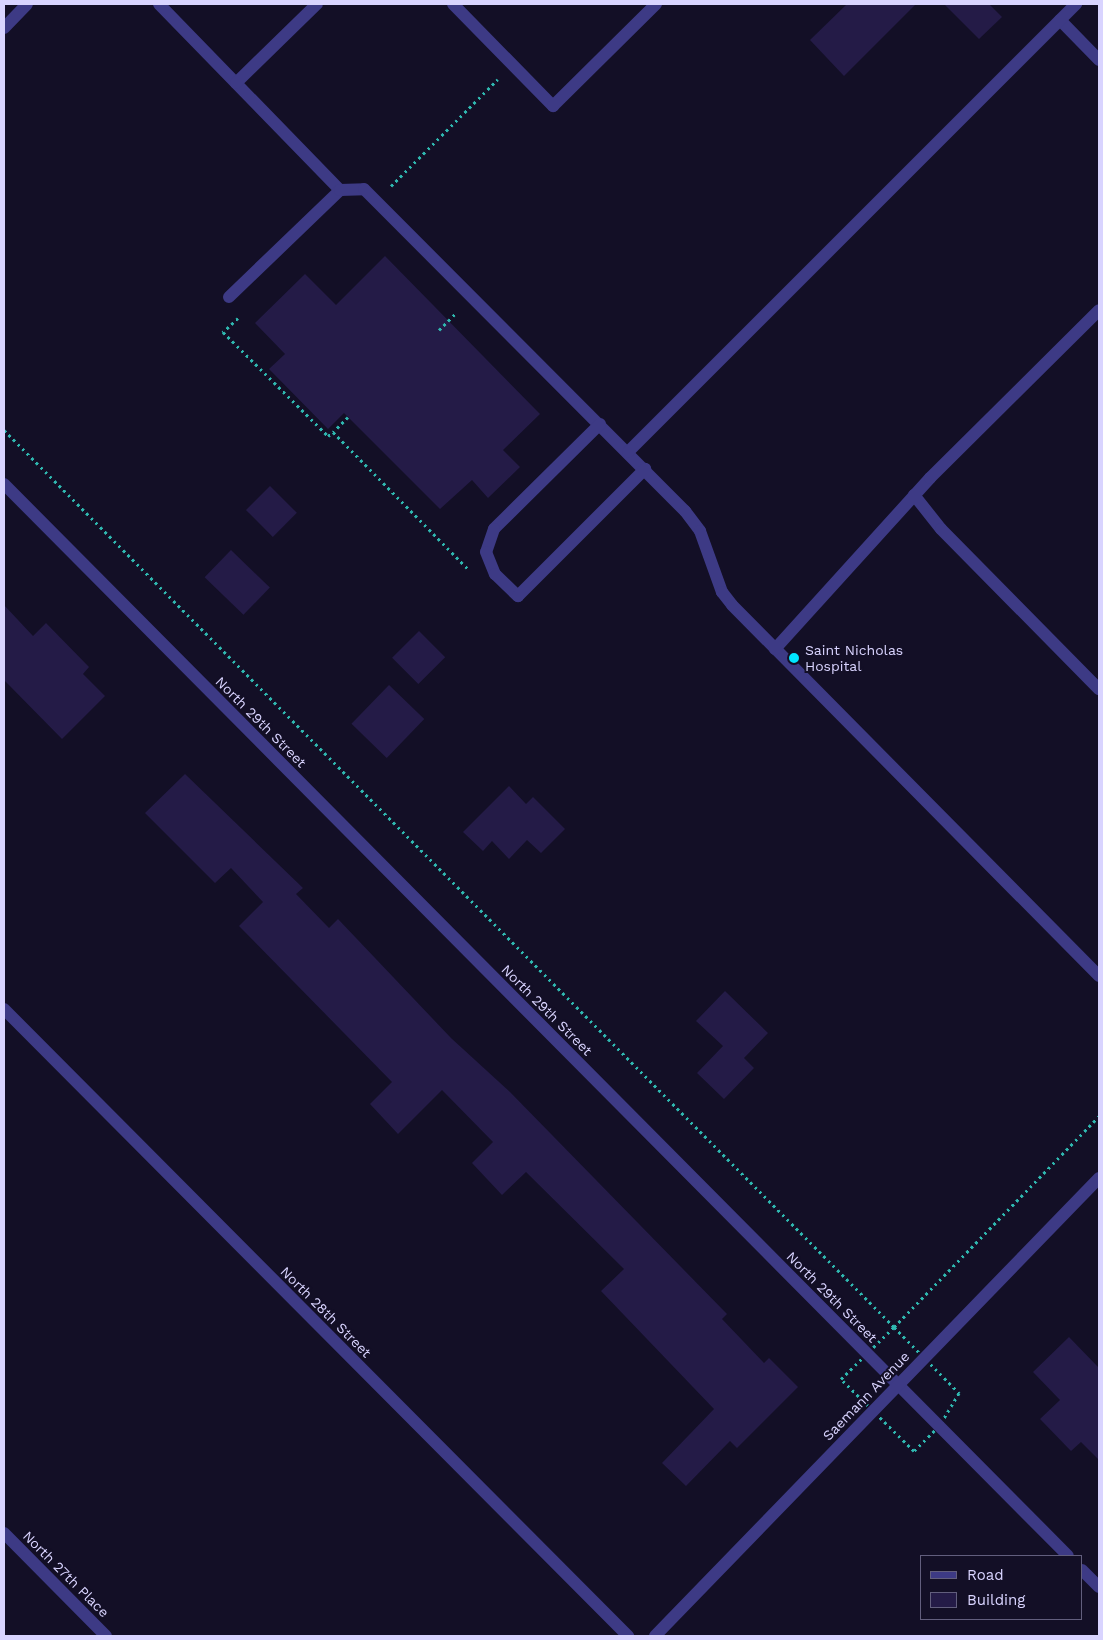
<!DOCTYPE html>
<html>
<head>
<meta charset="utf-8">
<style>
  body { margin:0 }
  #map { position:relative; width:1103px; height:1640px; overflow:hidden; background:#130f26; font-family:"Work Sans",sans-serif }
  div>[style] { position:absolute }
  .building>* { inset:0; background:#241b47; transform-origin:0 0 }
  .path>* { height:3px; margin-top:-1.5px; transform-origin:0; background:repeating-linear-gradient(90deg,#2fb8b0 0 2.5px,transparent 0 6.5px) }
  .service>* { height:12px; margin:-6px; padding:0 6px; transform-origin:6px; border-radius:6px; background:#3d3a85 }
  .minor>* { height:12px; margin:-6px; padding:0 6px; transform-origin:6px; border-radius:6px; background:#3d3a85 }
  .dots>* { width:14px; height:14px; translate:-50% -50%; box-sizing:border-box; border:2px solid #130f26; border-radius:50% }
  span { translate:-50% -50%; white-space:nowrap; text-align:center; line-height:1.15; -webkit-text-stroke:4px #130f26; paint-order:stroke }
  .poi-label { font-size:14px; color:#d9d4ff }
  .left { translate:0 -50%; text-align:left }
  .street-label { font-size:14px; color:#d9d4ff }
  .frame { position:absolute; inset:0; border:5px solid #d9d4ff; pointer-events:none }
  .legend { position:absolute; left:920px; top:1555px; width:162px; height:65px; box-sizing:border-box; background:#130f26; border:1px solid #625e7d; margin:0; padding:6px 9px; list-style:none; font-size:15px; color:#d9d4ff }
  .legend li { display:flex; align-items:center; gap:10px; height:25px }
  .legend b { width:25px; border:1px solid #625e7d }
</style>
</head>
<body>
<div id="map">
  <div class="building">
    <div style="clip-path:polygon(847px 4px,916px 4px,844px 76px,810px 40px)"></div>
    <div style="clip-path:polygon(944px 4px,989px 4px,1002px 17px,979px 39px)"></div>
    <div style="clip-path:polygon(385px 256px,540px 414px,503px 450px,520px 467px,488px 498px,472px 480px,440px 509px,344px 413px,328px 429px,269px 369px,285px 354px,255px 323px,305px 274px,336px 305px)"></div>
    <div style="left:270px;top:486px;width:38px;height:34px;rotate:45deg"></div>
    <div style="left:231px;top:550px;width:54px;height:38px;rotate:44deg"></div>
    <div style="clip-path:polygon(4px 605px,33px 636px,46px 623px,89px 667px,83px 674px,105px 696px,62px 739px,4px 680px)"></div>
    <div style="left:419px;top:631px;width:37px;height:38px;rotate:45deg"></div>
    <div style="left:389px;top:685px;width:49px;height:54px;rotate:44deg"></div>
    <div style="clip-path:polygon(185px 774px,303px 888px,296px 894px,329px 928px,338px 919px,451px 1038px,510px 1092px,727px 1314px,722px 1319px,764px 1363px,769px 1358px,798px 1387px,737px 1448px,730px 1441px,686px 1486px,662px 1463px,714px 1409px,601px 1291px,624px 1269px,526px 1172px,502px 1195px,472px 1163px,493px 1142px,442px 1090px,398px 1134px,370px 1104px,392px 1082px,239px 926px,263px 902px,231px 868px,215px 883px,145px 813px)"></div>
    <div style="clip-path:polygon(509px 786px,526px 804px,533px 797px,565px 829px,541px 853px,527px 840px,509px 859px,492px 841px,483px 851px,463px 832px)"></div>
    <div style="clip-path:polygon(725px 991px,768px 1033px,744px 1058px,754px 1068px,724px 1099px,697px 1073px,723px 1046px,696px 1021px)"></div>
    <div style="clip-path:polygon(1069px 1337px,1099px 1368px,1099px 1460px,1081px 1442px,1071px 1451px,1040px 1419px,1060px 1400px,1033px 1372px)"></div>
  </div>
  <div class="path">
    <div style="left:391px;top:186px;width:151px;rotate:-45deg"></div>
    <div style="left:238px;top:318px;width:21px;rotate:137deg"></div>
    <div style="left:223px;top:332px;width:148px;rotate:44.7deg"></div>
    <div style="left:328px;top:436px;width:6px;rotate:-39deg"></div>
    <div style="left:439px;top:330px;width:24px;rotate:-45deg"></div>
    <div style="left:348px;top:417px;width:21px;rotate:135deg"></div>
    <div style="left:333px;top:432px;width:192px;rotate:45.4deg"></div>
    <div style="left:4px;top:430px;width:1264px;rotate:45.22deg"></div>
    <div style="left:894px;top:1327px;width:294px;rotate:-45.8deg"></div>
    <div style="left:894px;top:1327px;width:93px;rotate:45.4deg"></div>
    <div style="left:959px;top:1393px;width:39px;rotate:121deg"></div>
    <div style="left:939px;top:1426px;width:35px;rotate:135deg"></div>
    <div style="left:914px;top:1451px;width:103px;rotate:-135.4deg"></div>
    <div style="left:841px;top:1379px;width:74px;rotate:-44.5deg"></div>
  </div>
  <div class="service">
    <div style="left:159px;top:4px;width:260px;rotate:45.8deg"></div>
    <div style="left:453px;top:4px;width:143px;rotate:45.6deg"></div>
    <div style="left:553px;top:106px;width:145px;rotate:-44.7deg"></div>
    <div style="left:1060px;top:20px;width:56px;rotate:45.7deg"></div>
    <div style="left:4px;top:28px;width:33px;rotate:-46deg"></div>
    <div style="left:236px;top:83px;width:113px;rotate:-44.3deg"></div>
    <div style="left:229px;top:297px;width:154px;rotate:-43.9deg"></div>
    <div style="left:340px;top:190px;width:24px;rotate:-2deg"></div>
    <div style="left:364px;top:189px;width:455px;rotate:45.1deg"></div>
    <div style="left:685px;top:511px;width:25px;rotate:53deg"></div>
    <div style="left:700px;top:531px;width:65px;rotate:70.2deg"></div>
    <div style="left:722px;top:592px;width:16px;rotate:52deg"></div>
    <div style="left:732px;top:605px;width:522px;rotate:45.31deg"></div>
    <div style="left:600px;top:424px;width:149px;rotate:135.3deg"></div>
    <div style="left:494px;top:529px;width:24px;rotate:109deg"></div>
    <div style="left:486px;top:552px;width:24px;rotate:68deg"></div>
    <div style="left:495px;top:574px;width:32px;rotate:44deg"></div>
    <div style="left:518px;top:596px;width:180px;rotate:-45deg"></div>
    <div style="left:628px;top:452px;width:634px;rotate:-45deg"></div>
    <div style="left:914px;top:495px;width:43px;rotate:51.5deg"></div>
    <div style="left:941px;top:529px;width:225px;rotate:45.4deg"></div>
    <div style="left:775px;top:649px;width:231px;rotate:-47.8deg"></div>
    <div style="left:930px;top:478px;width:238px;rotate:-44.8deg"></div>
  </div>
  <div class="minor">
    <div style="left:4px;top:484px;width:1510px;rotate:45.21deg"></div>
    <div style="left:4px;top:1009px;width:885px;rotate:45.14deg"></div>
    <div style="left:4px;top:1533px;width:145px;rotate:45.3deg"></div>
    <div style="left:1082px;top:1570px;width:24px;rotate:45deg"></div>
    <div style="left:655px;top:1636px;width:638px;rotate:-45.89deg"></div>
  </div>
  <div class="dots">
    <div style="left:794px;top:658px;background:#00e5ff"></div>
  </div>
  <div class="poi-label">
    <span class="left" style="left:805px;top:658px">Saint Nicholas<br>Hospital</span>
  </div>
  <div class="street-label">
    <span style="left:261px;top:722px;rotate:45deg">North 29th Street</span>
    <span style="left:547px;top:1010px;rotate:45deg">North 29th Street</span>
    <span style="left:832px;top:1297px;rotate:45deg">North 29th Street</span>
    <span style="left:326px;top:1312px;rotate:45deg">North 28th Street</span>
    <span style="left:866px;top:1396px;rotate:-46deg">Saemann Avenue</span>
    <span style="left:66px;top:1574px;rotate:45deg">North 27th Place</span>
  </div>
  <div class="frame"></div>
  <ul class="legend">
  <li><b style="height:6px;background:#3d3a85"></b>Road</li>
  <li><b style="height:14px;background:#241b47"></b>Building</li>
  </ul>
</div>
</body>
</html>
